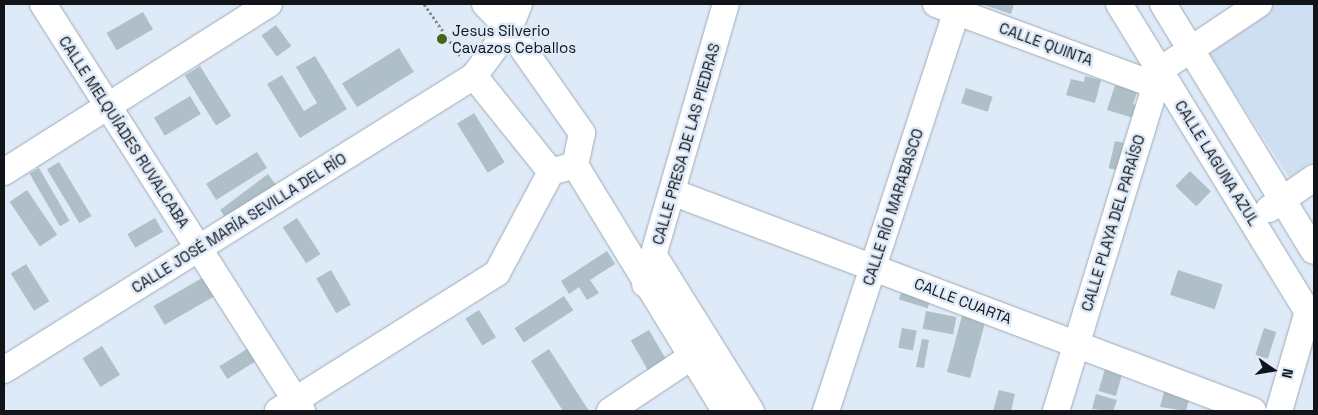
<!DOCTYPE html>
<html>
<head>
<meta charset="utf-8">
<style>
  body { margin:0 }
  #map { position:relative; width:1318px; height:415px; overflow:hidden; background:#deeaf7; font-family:"Space Grotesk",sans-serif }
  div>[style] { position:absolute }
  .built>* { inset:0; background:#cedff2 }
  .building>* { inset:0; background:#aebfc7; transform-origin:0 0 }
  .path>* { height:3px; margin-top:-1.5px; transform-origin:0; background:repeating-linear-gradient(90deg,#858d97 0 2.5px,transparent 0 5px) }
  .roads { filter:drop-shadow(0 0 1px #9faab7) drop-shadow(0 0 1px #9faab7) }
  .minor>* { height:26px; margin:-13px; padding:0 13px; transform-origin:13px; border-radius:13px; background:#fff }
  .dots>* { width:14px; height:14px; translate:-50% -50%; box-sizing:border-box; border:2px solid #deeaf7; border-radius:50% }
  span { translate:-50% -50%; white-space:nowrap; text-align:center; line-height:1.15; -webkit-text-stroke:5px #deeaf7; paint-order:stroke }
  .poi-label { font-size:15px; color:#11151a }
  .left { translate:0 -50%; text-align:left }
  .street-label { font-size:15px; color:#11151a }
  .frame { position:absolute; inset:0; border:5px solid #11151a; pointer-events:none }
  .north { position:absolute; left:1248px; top:345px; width:50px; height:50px; -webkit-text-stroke:4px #deeaf7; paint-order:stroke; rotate:103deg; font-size:14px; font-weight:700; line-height:20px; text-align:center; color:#11151a }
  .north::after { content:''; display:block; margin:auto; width:18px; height:22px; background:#11151a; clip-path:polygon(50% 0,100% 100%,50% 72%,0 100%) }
</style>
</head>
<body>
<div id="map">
  <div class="built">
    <div style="clip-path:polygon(1274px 4px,1314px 4px,1314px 161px,1289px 177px,1206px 49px)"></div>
  </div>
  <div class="building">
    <div style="clip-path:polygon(982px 4px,1014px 4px,1011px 14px)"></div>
    <div style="left:143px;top:12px;width:20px;height:42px;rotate:60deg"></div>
    <div style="left:276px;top:25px;width:26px;height:18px;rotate:54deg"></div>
    <div style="left:399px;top:48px;width:28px;height:67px;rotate:58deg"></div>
    <div style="clip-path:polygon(315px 56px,347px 109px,300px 138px,267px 84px,282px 75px,304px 111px,317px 103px,296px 67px)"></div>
    <div style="left:200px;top:66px;width:59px;height:18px;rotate:58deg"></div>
    <div style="clip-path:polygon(1085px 76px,1101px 80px,1095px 103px,1066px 95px,1071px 79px,1084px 82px)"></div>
    <div style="clip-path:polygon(1115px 85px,1137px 92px,1133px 104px,1141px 107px,1137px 119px,1107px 110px)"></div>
    <div style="left:966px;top:88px;width:28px;height:16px;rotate:18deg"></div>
    <div style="left:190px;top:96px;width:21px;height:42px;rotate:59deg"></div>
    <div style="left:474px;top:113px;width:58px;height:20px;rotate:58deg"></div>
    <div style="left:1115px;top:141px;width:18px;height:28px;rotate:13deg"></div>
    <div style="left:257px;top:152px;width:19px;height:60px;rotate:58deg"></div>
    <div style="left:59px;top:162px;width:63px;height:14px;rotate:59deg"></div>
    <div style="left:39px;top:168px;width:61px;height:11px;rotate:60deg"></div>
    <div style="left:1190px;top:171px;width:29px;height:21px;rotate:44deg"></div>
    <div style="left:268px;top:174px;width:15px;height:60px;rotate:53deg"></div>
    <div style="left:27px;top:190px;width:54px;height:21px;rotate:56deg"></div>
    <div style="left:155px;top:218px;width:16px;height:32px;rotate:60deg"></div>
    <div style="left:297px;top:218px;width:43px;height:17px;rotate:57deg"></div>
    <div style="clip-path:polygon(607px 251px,615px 264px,590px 280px,599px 293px,587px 300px,579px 287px,569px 294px,561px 281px)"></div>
    <div style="left:26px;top:264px;width:44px;height:18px;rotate:58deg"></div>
    <div style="left:331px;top:270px;width:40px;height:17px;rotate:60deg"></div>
    <div style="left:1178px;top:270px;width:47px;height:26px;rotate:18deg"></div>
    <div style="left:209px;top:274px;width:22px;height:64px;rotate:60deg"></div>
    <div style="left:903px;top:286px;width:30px;height:14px;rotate:17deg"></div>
    <div style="left:564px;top:296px;width:17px;height:59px;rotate:57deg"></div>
    <div style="left:479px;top:310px;width:32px;height:16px;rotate:58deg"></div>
    <div style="left:926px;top:311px;width:31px;height:18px;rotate:11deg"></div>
    <div style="left:963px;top:312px;width:24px;height:62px;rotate:15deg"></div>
    <div style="left:902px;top:328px;width:15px;height:20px;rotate:11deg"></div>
    <div style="left:1264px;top:328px;width:13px;height:28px;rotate:18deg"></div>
    <div style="left:649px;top:330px;width:36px;height:21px;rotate:60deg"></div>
    <div style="clip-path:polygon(922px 339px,929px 340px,924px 368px,916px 367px)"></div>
    <div style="left:255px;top:344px;width:15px;height:42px;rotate:58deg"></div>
    <div style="left:102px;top:346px;width:34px;height:23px;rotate:58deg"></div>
    <div style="clip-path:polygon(549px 349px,589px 411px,563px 411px,531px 361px)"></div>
    <div style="left:1106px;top:365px;width:18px;height:27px;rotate:16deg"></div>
    <div style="clip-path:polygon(1165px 388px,1190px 396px,1186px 411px,1160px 407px)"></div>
    <div style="clip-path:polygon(999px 390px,1015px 394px,1011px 411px,993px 411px)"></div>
    <div style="clip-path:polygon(1096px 394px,1117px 400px,1113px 411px,1092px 409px)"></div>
  </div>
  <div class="path">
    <div style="left:424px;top:4px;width:65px;rotate:55.1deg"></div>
  </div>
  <div class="roads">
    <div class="minor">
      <div style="left:43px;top:4px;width:482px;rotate:57.5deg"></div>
      <div style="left:485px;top:4px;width:35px;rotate:46deg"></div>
      <div style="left:509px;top:29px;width:127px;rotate:54.9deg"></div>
      <div style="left:582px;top:133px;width:33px;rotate:102deg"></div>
      <div style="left:936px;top:4px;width:233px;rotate:20.3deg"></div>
      <div style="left:1119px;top:4px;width:373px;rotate:58.5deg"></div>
      <div style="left:1163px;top:4px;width:289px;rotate:58.6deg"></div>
      <div style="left:474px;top:76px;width:123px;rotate:51.3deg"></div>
      <div style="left:575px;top:165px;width:288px;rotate:58.6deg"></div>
      <div style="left:4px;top:172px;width:314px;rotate:-32.4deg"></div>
      <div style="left:672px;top:192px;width:621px;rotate:20.65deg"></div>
      <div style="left:1269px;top:209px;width:55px;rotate:-34.6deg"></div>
      <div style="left:654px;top:256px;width:183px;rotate:58deg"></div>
      <div style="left:645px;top:284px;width:291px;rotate:-73.9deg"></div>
      <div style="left:4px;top:370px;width:554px;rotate:-32.03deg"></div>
      <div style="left:474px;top:76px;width:59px;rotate:-53.3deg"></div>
      <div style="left:509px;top:29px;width:27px;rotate:-68deg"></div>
      <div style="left:278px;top:411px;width:259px;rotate:-32.2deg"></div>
      <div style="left:497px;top:273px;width:115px;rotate:-61.9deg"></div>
      <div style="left:551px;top:172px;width:25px;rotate:-16deg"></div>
      <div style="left:610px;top:411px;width:97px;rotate:-33.7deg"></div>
      <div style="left:826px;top:411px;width:428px;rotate:-71.9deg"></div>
      <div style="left:1056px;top:411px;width:357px;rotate:-73deg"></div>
      <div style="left:1160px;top:70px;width:119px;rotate:-33.7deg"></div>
      <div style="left:1279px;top:411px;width:104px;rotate:-73.8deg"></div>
    </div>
  </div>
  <div class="dots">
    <div style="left:442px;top:39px;background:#436419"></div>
  </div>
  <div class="poi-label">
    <span class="left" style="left:452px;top:39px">Jesus Silverio<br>Cavazos Ceballos</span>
  </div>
  <div class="street-label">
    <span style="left:1046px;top:44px;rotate:20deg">CALLE QUINTA</span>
    <span style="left:124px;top:132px;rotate:57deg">CALLE MELQUÍADES RUVALCABA</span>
    <span style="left:686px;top:144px;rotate:-74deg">CALLE PRESA DE LAS PIEDRAS</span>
    <span style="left:1217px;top:163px;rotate:58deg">CALLE LAGUNA AZUL</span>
    <span style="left:893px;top:207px;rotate:-72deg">CALLE RÍO MARABASCO</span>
    <span style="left:239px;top:223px;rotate:-32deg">CALLE JOSÉ MARÍA SEVILLA DEL RÍO</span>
    <span style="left:1113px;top:223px;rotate:-73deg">CALLE PLAYA DEL PARAÍSO</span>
    <span style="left:963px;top:301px;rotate:21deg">CALLE CUARTA</span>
  </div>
  <div class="frame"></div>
  <div class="north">N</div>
</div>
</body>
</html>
